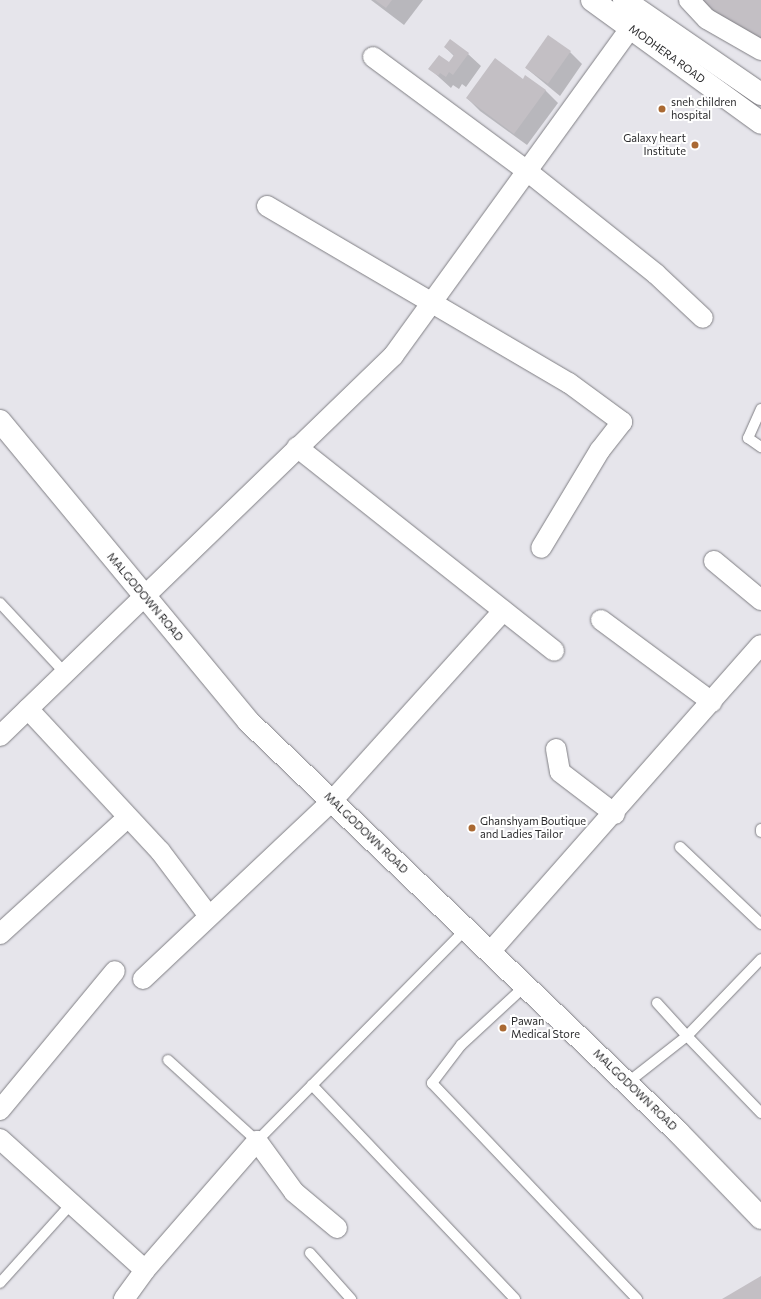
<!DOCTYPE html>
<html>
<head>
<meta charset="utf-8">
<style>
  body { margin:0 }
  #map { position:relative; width:761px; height:1299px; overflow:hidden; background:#e6e5eb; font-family:Commissioner,sans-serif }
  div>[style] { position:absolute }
  .shadow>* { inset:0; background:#0003 }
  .building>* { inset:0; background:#c3bfc4; transform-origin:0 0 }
  .roads { filter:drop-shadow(0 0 1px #7f7e83) drop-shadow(0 0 1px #7f7e83) }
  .lane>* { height:10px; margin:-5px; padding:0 5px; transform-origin:5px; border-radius:5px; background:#fff }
  .street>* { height:20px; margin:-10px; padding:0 10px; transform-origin:10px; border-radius:10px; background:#fff }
  .secondary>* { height:22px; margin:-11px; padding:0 11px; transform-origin:11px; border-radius:11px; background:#fff }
  .primary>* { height:22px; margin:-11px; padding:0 11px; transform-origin:11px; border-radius:11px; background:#fff }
  .dots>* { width:11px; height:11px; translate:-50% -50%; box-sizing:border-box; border:2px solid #fff; border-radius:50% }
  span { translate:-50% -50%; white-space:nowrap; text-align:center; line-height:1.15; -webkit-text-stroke:4px #fff; paint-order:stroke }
  .street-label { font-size:11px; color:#2c2c2e }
  .poi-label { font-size:11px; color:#2c2c2e }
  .left { translate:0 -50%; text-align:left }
  .right { translate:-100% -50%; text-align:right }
</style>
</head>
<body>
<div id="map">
  <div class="shadow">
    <div style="clip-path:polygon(371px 0,423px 0,404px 25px)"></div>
    <div style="clip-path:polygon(445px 47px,468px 54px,481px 66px,466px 87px,462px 84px,459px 89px,453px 85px,451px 88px,430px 69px,449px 63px,454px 56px)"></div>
    <div style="clip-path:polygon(570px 52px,582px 64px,560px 96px,526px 68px)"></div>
    <div style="clip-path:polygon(523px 81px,545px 90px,558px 103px,527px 145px,480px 111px,467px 98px)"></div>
  </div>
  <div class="building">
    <div style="clip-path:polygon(375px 0,392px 0,386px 8px)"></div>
    <div style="clip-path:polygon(689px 0,761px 0,761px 47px)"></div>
    <div style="left:548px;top:35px;width:28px;height:40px;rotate:35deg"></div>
    <div style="clip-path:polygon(450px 39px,469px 53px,453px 75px,449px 72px,446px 77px,440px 73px,438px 76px,428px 69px,439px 55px,449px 62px,454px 55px,444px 47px)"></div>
    <div style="clip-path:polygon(495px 58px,523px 79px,525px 75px,546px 90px,514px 134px,466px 98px)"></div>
    <div style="clip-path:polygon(761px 1276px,761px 1299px,722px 1299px)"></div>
  </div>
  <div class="roads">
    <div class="lane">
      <div style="left:761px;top:409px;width:32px;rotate:114deg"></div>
      <div style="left:748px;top:438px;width:16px;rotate:35deg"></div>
      <div style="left:0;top:603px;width:96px;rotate:47.1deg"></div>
      <div style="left:761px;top:829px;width:3px;rotate:90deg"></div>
      <div style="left:680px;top:847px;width:112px;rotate:43.5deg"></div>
      <div style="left:525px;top:986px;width:87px;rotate:137.3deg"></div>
      <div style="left:461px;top:1045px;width:48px;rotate:127.3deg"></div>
      <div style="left:432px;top:1083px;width:298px;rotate:46.5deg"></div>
      <div style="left:657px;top:1003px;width:45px;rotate:47.7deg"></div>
      <div style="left:687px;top:1036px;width:107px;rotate:-46.1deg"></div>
      <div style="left:168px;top:1060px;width:120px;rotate:42.3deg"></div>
      <div style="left:257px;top:1141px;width:298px;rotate:-45.4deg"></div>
      <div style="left:627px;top:1083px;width:76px;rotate:-38.1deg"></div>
      <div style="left:687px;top:1036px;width:107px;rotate:46.1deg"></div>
      <div style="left:312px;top:1085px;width:295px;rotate:46.5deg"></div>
      <div style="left:310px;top:1253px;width:62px;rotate:48.3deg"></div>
      <div style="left:0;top:1283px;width:108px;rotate:-48deg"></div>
    </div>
    <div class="street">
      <div style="left:689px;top:0;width:26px;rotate:47deg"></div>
      <div style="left:707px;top:19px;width:62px;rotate:29.9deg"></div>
      <div style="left:373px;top:57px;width:192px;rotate:36.5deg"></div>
      <div style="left:527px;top:171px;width:165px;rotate:38.6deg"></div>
      <div style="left:656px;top:274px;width:64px;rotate:43.1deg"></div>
      <div style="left:267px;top:206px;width:350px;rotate:30.4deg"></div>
      <div style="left:569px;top:383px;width:66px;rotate:36.3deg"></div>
      <div style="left:622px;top:422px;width:36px;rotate:128deg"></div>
      <div style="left:600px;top:450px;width:114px;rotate:121deg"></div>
      <div style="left:297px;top:447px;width:328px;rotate:38.4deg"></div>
      <div style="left:714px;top:561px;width:61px;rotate:39.7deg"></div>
      <div style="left:601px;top:620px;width:138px;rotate:36.5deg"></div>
      <div style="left:28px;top:709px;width:194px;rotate:47.1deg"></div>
      <div style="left:160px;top:851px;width:81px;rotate:53deg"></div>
      <div style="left:0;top:736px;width:547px;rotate:-44.04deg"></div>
      <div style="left:393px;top:356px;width:421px;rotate:-54.1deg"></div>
      <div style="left:556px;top:749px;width:23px;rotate:80deg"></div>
      <div style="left:560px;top:772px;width:69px;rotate:37.4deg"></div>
      <div style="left:0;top:934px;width:173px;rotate:-42.4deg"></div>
      <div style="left:490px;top:952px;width:409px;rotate:-48.6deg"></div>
      <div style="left:143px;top:979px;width:260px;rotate:-43.3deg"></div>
      <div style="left:332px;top:801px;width:256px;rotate:-48deg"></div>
      <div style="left:0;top:1110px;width:180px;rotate:-50.4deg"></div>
      <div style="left:0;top:1139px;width:195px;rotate:42.1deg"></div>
      <div style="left:124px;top:1299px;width:36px;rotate:-54deg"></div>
      <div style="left:145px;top:1270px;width:171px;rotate:-49deg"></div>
      <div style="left:257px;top:1141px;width:63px;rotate:54deg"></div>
      <div style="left:294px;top:1192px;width:56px;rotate:39.9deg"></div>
    </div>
    <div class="secondary">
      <div style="left:0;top:421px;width:389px;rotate:50.4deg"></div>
      <div style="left:248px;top:721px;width:596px;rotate:43.71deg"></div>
      <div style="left:679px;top:1133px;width:118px;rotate:46deg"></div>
    </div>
    <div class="primary">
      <div style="left:592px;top:0;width:209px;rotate:36deg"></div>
      <div style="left:624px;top:0;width:166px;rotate:34.5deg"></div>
    </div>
  </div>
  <div class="dots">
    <div style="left:662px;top:109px;background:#aa6933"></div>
    <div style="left:695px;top:145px;background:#aa6933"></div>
    <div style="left:472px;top:828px;background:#aa6933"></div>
    <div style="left:503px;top:1028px;background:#aa6933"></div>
  </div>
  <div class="street-label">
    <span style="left:667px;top:54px;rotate:36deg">MODHERA ROAD</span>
    <span style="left:145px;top:597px;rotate:50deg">MALGODOWN ROAD</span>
    <span style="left:366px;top:833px;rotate:44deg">MALGODOWN ROAD</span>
    <span style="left:635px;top:1090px;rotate:44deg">MALGODOWN ROAD</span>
  </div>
  <div class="poi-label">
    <span class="left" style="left:671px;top:109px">sneh children<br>hospital</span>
    <span class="right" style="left:686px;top:145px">Galaxy heart<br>Institute</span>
    <span class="left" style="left:480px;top:828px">Ghanshyam Boutique<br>and Ladies Tailor</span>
    <span class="left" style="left:511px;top:1028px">Pawan<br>Medical Store</span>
  </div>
</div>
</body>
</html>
